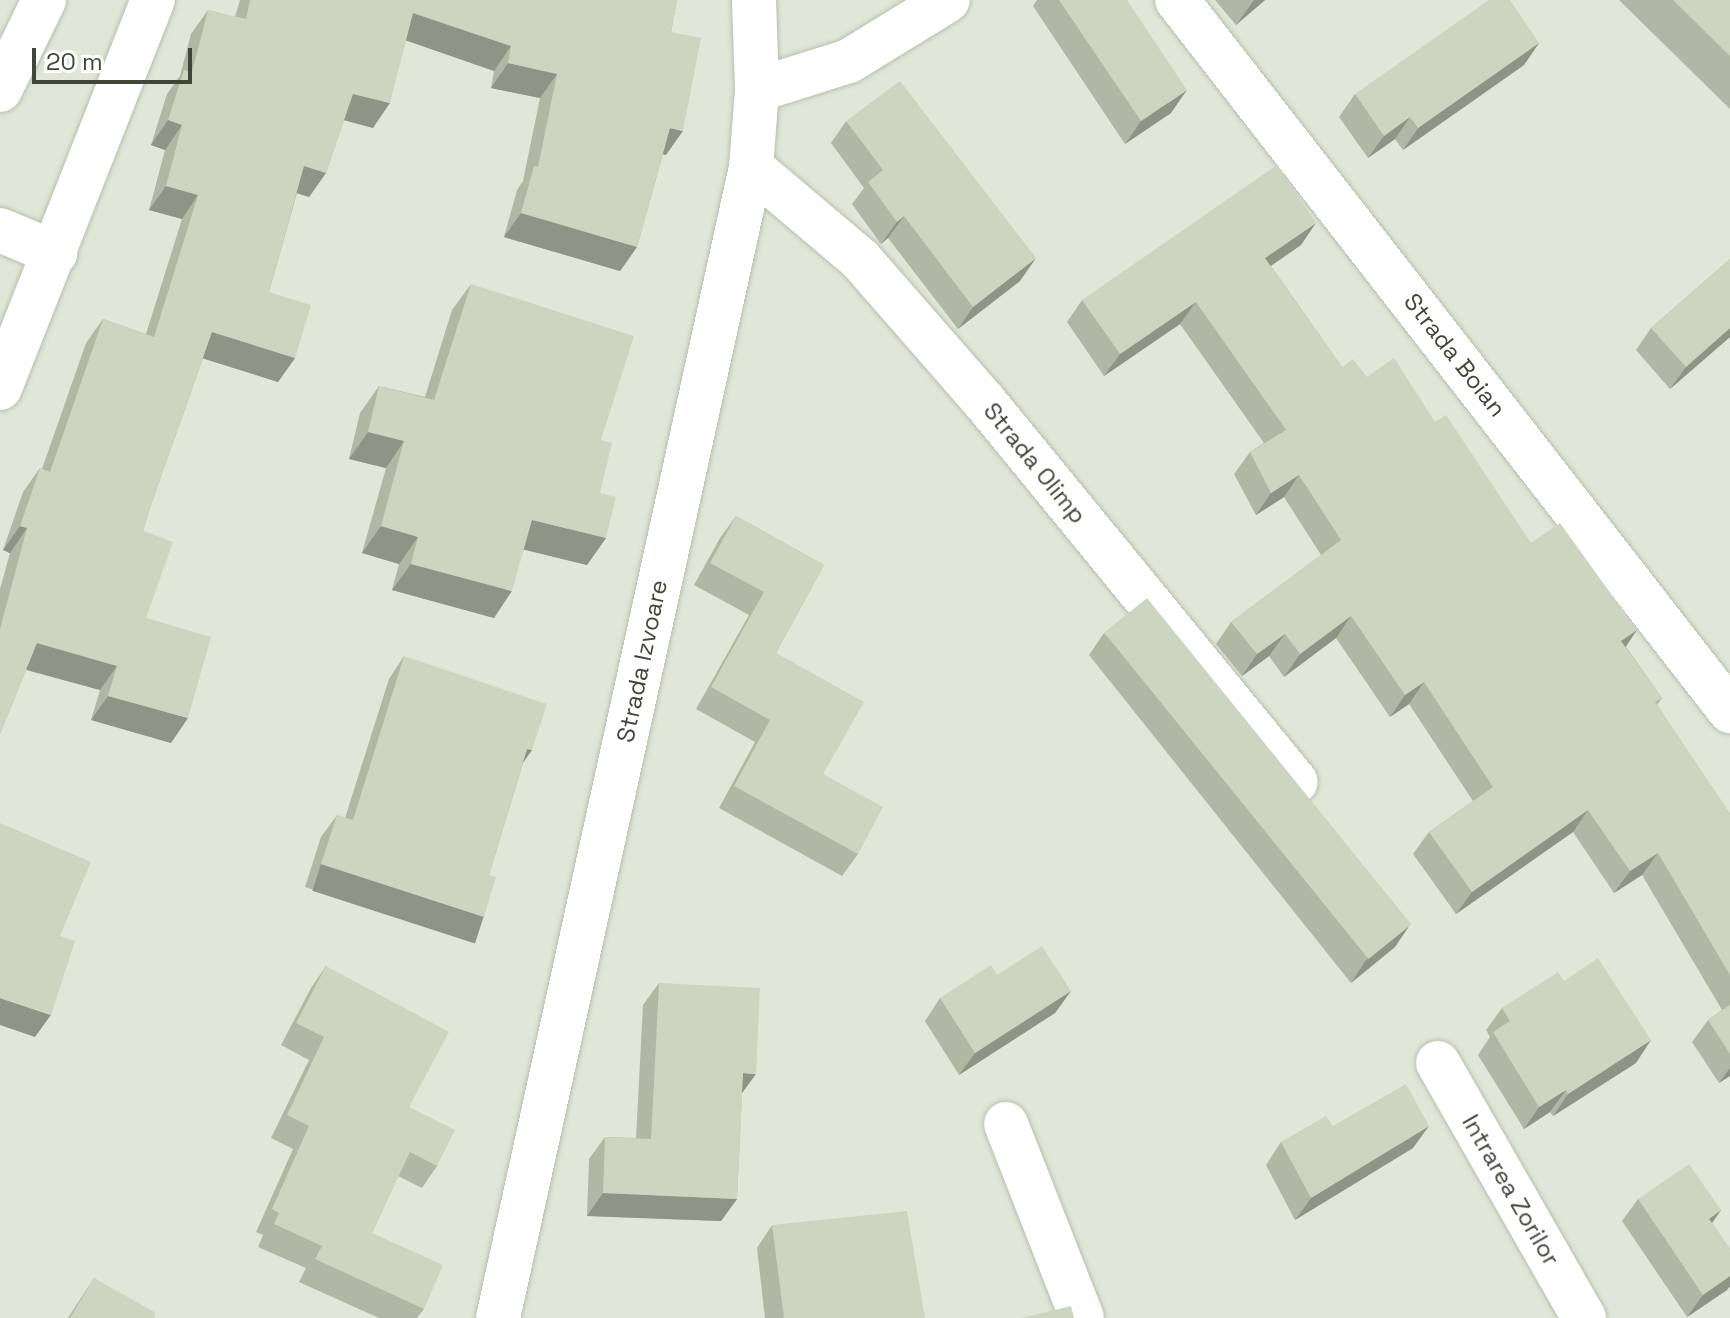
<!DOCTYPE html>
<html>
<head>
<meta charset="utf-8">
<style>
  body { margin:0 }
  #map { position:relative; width:1730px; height:1318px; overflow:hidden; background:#eff4ea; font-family:"Space Grotesk",sans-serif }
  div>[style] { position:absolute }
  .residential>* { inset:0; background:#e0e7d8; transform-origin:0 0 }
  .roads { filter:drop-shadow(0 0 2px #b7bfad) drop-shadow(0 0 2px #b7bfad) }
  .minor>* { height:44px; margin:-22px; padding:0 22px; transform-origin:22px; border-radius:22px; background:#fff }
  .wall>* { inset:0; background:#afb7a5 }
  .shaded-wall>* { inset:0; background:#8f9586; transform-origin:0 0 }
  .building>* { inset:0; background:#ccd5c0; transform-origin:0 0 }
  span { translate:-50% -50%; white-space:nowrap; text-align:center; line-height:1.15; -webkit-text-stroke:6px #fff; paint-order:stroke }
  .street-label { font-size:24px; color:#414738 }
  .scale { position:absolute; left:32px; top:48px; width:160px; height:36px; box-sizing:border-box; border:4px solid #414738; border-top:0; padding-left:10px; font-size:24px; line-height:28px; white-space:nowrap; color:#414738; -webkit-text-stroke:6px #fff; paint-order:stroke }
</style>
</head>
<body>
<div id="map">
  <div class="residential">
    <div style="left:0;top:0;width:1730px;height:1318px"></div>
  </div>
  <div class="roads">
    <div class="minor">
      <div style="left:1177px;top:0;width:901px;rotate:52.13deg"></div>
      <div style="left:0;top:90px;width:100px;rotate:-63.9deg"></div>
      <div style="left:757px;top:90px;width:96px;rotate:-17.5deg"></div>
      <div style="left:849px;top:61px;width:116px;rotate:-31.6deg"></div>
      <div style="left:751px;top:167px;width:143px;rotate:40.2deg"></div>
      <div style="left:860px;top:259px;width:189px;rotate:48.9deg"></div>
      <div style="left:984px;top:401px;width:492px;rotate:50.7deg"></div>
      <div style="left:0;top:230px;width:60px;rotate:22.7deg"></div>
      <div style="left:0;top:388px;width:417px;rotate:-68.5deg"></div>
      <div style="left:1438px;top:1063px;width:294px;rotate:60.2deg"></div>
      <div style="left:1006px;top:1124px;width:208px;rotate:68.6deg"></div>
      <div style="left:498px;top:1318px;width:1178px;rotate:-77.6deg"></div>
      <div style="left:751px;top:167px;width:77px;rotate:-85.5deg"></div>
      <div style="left:757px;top:90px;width:90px;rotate:-91.9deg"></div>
    </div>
  </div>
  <div class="wall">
    <div style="clip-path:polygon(240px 0,677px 0,671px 32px,666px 155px,663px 154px,637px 247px,620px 271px,504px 237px,517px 190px,523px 181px,540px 98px,491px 88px,494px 71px,406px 40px,373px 128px,344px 120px,326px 173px,309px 197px,297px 193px,269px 292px,295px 358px,278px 382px,203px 358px,150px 508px,143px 531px,146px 618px,171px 743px,91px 720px,100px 690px,26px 670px,0 734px,0 589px,10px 553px,3px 550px,23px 492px,40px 468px,42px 469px,86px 343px,103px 319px,146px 334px,182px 219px,149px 210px,165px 150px,151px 145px,167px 94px,180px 76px,191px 34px,208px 10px,235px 17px)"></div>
    <div style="clip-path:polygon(1037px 0,1127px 0,1171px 113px,1125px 144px,1033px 6px)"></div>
    <div style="clip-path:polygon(1215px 0,1265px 0,1236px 25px)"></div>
    <div style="clip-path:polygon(1619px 0,1730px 0,1730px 109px)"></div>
    <div style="clip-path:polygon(1539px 43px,1524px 65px,1403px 150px,1395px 139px,1368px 158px,1339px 117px,1355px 94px)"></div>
    <div style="clip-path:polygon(846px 121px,1020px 281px,958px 329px,888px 238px,881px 244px,852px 204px,864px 188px,831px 143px)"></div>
    <div style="clip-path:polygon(1301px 245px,1271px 266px,1342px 367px,1367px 377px,1435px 422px,1531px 543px,1637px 630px,1626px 647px,1662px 698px,1657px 705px,1730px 814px,1730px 1076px,1719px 1083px,1692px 1042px,1708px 1020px,1722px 1010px,1642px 875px,1614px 893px,1573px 832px,1456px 914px,1413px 854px,1429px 832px,1473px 801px,1409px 704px,1390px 717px,1336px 638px,1284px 677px,1269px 656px,1242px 676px,1216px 644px,1231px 622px,1321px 555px,1284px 497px,1256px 515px,1234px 474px,1250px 452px,1264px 443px,1180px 324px,1104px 376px,1067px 322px,1082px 300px)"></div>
    <div style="clip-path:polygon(1730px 259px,1730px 337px,1670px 389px,1636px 350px,1651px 328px)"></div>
    <div style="clip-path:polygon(471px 284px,601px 440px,600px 493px,606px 538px,587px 565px,524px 549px,494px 618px,392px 590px,399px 564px,362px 553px,386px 468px,349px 459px,360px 413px,379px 386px,425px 397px,452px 310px)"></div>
    <div style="clip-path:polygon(736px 516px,824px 565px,776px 653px,823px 774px,858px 854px,842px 876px,719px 808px,755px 742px,696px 709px,749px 615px,694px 585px,720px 538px)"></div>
    <div style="clip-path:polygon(1104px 633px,1395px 947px,1351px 983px,1089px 655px)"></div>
    <div style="clip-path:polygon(404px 656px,532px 750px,523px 763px,489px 875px,484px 917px,468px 940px,305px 887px,321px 837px,337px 815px,345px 818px,389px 679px)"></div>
    <div style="clip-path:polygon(326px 966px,409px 1107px,437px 1166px,422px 1188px,398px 1176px,372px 1233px,424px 1309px,417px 1318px,379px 1318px,299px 1282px,306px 1268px,258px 1247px,263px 1235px,256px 1232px,293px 1149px,271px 1138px,309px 1060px,281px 1045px,311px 988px)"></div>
    <div style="clip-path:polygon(997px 975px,1071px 991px,1055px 1013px,959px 1075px,925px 1021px,940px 998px)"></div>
    <div style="clip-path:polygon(1564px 981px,1636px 1063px,1553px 1116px,1550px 1112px,1524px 1129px,1478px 1055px,1490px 1037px,1486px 1030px,1502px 1008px)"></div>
    <div style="clip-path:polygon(659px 983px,742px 1093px,737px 1199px,721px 1221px,587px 1216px,589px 1159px,605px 1137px,636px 1138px,643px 1005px)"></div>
    <div style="clip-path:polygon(1333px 1126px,1413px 1148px,1295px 1220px,1266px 1165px,1281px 1142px)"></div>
    <div style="clip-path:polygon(1638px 1199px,1721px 1210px,1712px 1223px,1730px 1249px,1730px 1286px,1727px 1290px,1687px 1317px,1622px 1221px)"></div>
    <div style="clip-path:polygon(772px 1225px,925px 1318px,765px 1318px,757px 1248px)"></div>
    <div style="clip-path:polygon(94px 1278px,154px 1318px,68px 1318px)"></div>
  </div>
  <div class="shaded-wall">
    <div style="clip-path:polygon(1254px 0,1265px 0,1236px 25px,1252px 3px)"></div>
    <div style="clip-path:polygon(413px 13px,511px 46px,494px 71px,396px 37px)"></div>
    <div style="clip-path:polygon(1539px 43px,1524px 65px,1403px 150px,1418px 128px)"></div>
    <div style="clip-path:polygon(508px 63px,557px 74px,540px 98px,491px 88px)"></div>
    <div style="clip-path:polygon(1187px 90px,1171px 113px,1125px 144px,1141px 121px)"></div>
    <div style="clip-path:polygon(353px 94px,390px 103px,373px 128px,336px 118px)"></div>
    <div style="clip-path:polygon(1410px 117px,1395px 139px,1368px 158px,1384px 136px)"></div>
    <div style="clip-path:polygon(168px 120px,182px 125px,165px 150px,151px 145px)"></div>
    <div style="clip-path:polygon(670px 128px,683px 131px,666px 155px,653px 152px)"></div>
    <div style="clip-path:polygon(304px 166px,326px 173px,309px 197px,287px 190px)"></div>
    <div style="clip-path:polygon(166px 186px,198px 195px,182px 219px,149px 210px)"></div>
    <div style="clip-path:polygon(521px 213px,637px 247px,620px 271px,504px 237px)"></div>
    <div style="clip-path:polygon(904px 216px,888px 238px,881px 244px,897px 222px)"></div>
    <div style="clip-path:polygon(1316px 223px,1301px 245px,1250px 280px,1265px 258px)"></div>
    <div style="clip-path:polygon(1036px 258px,1020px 281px,958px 329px,973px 307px)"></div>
    <div style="clip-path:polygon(1196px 302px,1180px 324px,1104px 376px,1120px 354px)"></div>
    <div style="clip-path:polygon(1730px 328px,1730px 337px,1670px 389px,1686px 367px)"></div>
    <div style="clip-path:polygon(212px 332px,295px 358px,278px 382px,195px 356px)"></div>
    <div style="clip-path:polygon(368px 432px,404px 441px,386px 468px,349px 459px)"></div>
    <div style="clip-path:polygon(1299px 475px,1284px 497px,1256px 515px,1271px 493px)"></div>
    <div style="clip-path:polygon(532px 520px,606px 538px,587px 565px,513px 547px)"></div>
    <div style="clip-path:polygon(20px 526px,27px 528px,10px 553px,3px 550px)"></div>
    <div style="clip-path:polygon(381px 526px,418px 537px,399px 564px,362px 553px)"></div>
    <div style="clip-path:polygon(411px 564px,512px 591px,494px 618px,392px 590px)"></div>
    <div style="clip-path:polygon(1351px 616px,1336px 638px,1284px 677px,1300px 654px)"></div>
    <div style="clip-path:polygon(1637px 630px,1621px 653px,1621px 641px)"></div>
    <div style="clip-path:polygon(1285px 634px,1269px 656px,1242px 676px,1257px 654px)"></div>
    <div style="clip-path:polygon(37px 643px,117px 666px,100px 690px,20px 668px)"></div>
    <div style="clip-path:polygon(1424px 682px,1409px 704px,1390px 717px,1405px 695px)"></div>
    <div style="clip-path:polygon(108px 696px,188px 718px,171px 743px,91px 720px)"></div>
    <div style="clip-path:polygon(527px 749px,532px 750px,516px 772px)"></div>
    <div style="clip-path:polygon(1588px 810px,1573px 832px,1456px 914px,1472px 892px)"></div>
    <div style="clip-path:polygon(1658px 853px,1642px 875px,1614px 893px,1630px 871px)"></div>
    <div style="left:321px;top:864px;width:171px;height:28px;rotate:18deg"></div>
    <div style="clip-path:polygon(1410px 925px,1395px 947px,1351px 983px,1366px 960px)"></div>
    <div style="clip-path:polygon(1071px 991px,1055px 1013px,959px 1075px,975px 1053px)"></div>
    <div style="clip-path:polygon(0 998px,51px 1015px,35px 1037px,0 1025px)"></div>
    <div style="clip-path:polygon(1651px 1040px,1636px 1063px,1553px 1116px,1568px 1094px)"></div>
    <div style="clip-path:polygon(1730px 1068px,1730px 1076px,1719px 1083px)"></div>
    <div style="clip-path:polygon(743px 1073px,756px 1074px,740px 1096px)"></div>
    <div style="clip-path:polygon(1566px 1090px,1550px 1112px,1524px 1129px,1539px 1107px)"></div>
    <div style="clip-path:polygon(1429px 1126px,1413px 1148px,1295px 1220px,1311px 1198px)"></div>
    <div style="clip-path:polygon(603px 1193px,737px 1199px,721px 1221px,587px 1216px)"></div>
    <div style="clip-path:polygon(1721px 1210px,1705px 1233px,1709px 1219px)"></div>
    <div style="clip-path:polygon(1730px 1276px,1730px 1286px,1727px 1290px,1687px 1317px,1703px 1295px)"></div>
  </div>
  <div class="building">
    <div style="clip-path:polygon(250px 0,677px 0,671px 32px,701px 38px,683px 131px,670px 128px,637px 247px,521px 213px,534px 166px,538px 167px,557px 74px,508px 63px,511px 46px,413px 13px,390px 103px,353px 94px,326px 173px,304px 166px,269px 292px,311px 305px,295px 358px,212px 332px,150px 508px,143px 531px,173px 542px,146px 618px,211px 637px,188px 718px,108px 696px,117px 666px,37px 643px,0 734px,0 629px,27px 528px,20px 526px,40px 468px,50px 472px,103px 319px,154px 337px,198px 195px,166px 186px,182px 125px,168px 120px,184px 70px,192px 72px,208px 10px,246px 19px)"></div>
    <div style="clip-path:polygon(1059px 0,1127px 0,1187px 90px,1141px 121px)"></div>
    <div style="clip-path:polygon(1489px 0,1510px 0,1539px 43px,1418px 128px,1410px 117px,1384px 136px,1355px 94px)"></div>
    <div style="clip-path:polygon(1673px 0,1730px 0,1730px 56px)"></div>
    <div style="clip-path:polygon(900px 81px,1036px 258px,973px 307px,904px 216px,897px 222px,868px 182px,883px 170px,846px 121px)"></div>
    <div style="clip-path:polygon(1277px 165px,1316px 223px,1265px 258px,1342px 367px,1353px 359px,1367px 377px,1394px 358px,1435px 422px,1446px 415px,1531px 543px,1560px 523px,1637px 630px,1621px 641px,1662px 698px,1655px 702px,1730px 814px,1730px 975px,1658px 853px,1630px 871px,1588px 810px,1472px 892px,1429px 832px,1493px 787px,1424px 682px,1405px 695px,1351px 616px,1300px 654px,1285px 634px,1257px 654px,1231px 622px,1341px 540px,1299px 475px,1271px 493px,1250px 452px,1286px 430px,1196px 302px,1120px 354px,1082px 300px)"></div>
    <div style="clip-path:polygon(1730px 259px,1730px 328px,1686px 367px,1651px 328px)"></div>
    <div style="clip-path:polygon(471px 284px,634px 336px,601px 440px,612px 443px,600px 493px,616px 497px,606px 538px,532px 520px,512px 591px,411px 564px,418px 537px,381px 526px,404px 441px,368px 432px,379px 386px,434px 400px)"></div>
    <div style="clip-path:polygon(736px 516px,824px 565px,776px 653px,864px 702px,823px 774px,883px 807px,858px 854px,734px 786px,770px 720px,711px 687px,764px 592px,710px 563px)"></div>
    <div style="left:1147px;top:598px;width:420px;height:55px;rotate:51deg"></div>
    <div style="clip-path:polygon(404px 656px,547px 704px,532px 750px,527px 749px,489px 875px,496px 877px,484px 917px,321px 864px,337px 815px,353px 820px)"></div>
    <div style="clip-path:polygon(0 823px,91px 862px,60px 936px,75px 941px,51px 1015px,0 998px)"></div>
    <div style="clip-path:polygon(1042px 946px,1071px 991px,975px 1053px,940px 998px,991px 965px,997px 975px)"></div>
    <div style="clip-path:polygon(1598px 958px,1651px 1040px,1568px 1094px,1566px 1090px,1539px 1107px,1493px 1032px,1510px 1021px,1502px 1008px,1558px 972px,1564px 981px)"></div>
    <div style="clip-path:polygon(326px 966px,449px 1032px,409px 1107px,455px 1130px,437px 1166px,410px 1152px,372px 1233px,443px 1265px,424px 1309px,315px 1259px,322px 1246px,274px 1224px,279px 1213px,272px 1209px,309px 1126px,287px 1115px,324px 1037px,296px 1023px)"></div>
    <div style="clip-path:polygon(659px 983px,760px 988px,756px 1074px,743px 1073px,737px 1199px,603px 1193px,605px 1137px,651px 1139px)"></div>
    <div style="clip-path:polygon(1730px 1005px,1730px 1054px,1708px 1020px)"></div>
    <div style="clip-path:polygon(1406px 1084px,1429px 1126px,1311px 1198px,1281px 1142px,1326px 1116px,1333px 1126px)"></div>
    <div style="clip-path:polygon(1689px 1164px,1721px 1210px,1709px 1219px,1730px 1249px,1730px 1276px,1703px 1295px,1638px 1199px)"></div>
    <div style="clip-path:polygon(907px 1211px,925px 1318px,784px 1318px,772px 1225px)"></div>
    <div style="clip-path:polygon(94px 1278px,156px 1313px,154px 1318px,70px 1318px)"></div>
    <div style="clip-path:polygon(1071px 1306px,1074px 1318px,1022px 1318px)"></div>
  </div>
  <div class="street-label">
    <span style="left:1455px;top:355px;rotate:52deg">Strada Boian</span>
    <span style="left:1035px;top:463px;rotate:51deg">Strada Olimp</span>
    <span style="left:642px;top:661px;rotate:-78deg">Strada Izvoare</span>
    <span style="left:1511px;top:1190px;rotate:60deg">Intrarea Zorilor</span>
  </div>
  <div class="scale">20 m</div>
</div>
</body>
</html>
